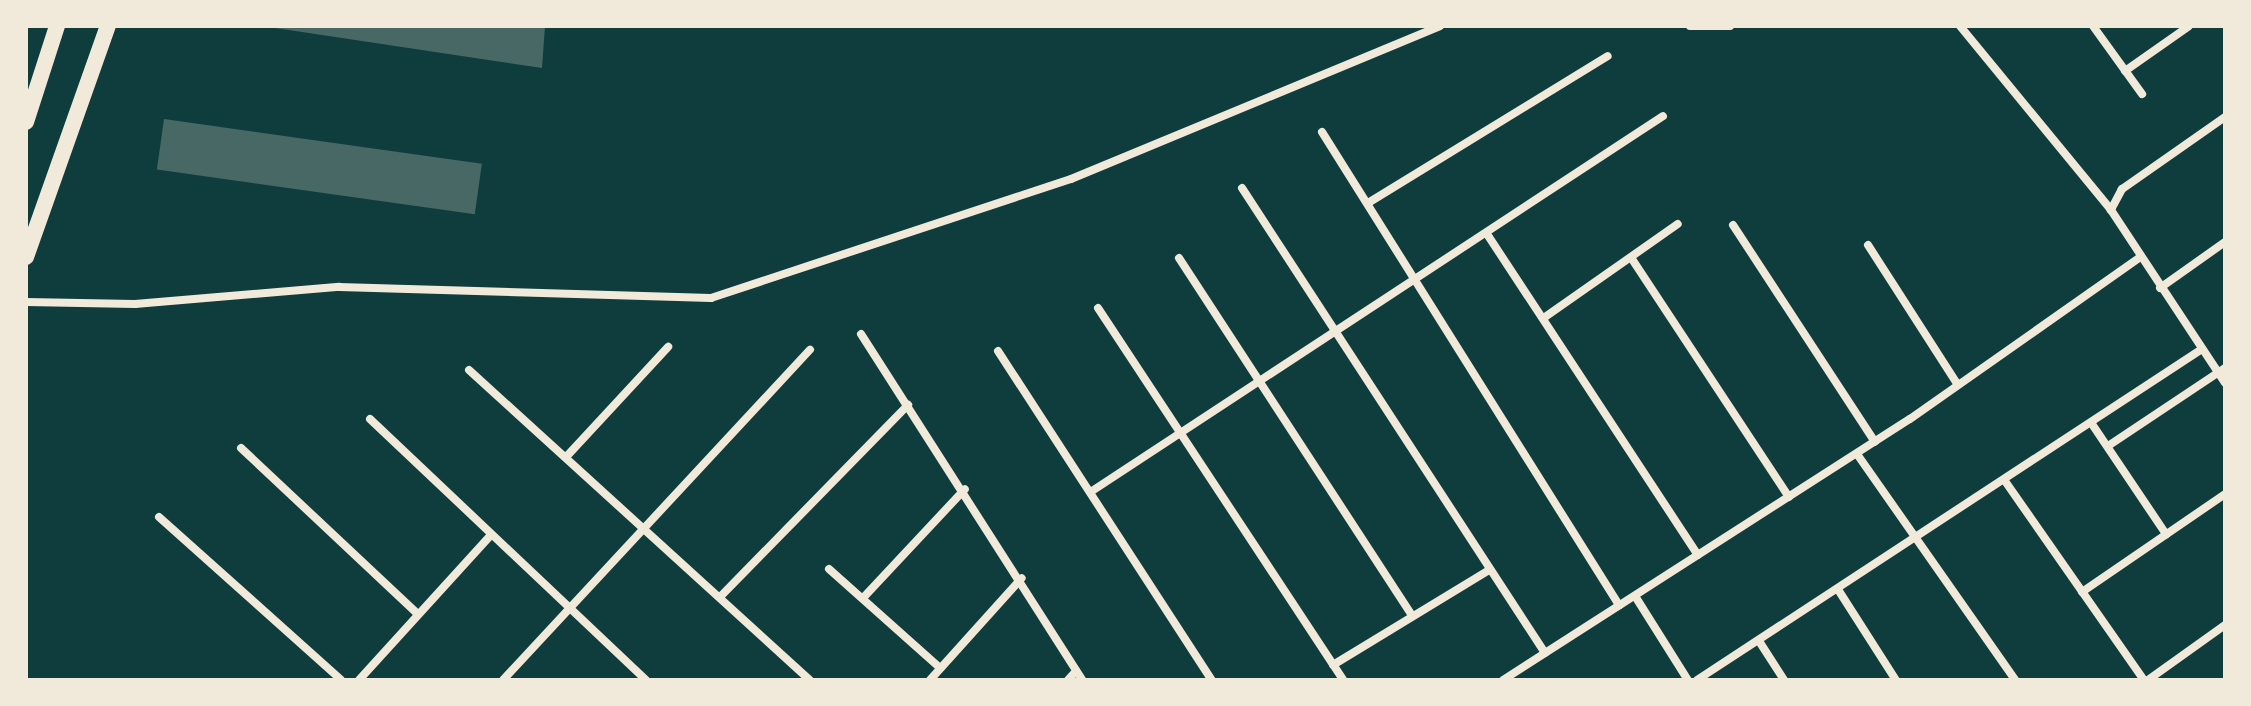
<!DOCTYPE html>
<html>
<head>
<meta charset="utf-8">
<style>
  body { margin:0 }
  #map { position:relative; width:2251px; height:706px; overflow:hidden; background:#0f3d3e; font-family:Montserrat,sans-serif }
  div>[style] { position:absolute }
  .building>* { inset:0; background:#486865; transform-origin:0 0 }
  .minor>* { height:8px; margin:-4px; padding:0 4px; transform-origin:4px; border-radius:4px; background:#f1e9da }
  .primary>* { height:16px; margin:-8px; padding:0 8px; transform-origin:8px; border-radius:8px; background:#f1e9da }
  span { translate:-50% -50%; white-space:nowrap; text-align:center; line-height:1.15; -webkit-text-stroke:8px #f1e9da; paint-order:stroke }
  .frame { position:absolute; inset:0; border:28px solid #f1e9da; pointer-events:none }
</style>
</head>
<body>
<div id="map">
  <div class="building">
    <div style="clip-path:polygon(262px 26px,545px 26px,542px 68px)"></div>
    <div style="left:164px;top:119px;width:321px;height:51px;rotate:8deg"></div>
  </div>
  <div class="minor">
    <div style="left:1690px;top:26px;width:40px"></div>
    <div style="left:1960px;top:26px;width:238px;rotate:50.6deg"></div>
    <div style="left:2093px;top:26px;width:84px;rotate:54.2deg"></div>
    <div style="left:2125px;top:71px;width:78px;rotate:-35.1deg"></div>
    <div style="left:2225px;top:117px;width:126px;rotate:145deg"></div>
    <div style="left:2122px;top:189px;width:24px;rotate:118deg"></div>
    <div style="left:2111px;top:210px;width:207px;rotate:56.6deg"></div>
    <div style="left:1322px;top:132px;width:559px;rotate:57.88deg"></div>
    <div style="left:1242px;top:188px;width:555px;rotate:56.91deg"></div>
    <div style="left:1368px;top:203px;width:281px;rotate:-31.5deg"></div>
    <div style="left:1733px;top:225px;width:259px;rotate:56.8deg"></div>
    <div style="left:1487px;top:234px;width:384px;rotate:56.7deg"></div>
    <div style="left:1868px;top:245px;width:166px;rotate:57.3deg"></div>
    <div style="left:1179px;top:258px;width:426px;rotate:56.9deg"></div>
    <div style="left:1632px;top:259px;width:285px;rotate:56.6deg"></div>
    <div style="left:2160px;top:288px;width:80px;rotate:-35.3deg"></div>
    <div style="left:26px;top:302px;width:109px;rotate:1.1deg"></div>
    <div style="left:135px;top:304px;width:205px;rotate:-4.8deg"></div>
    <div style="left:339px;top:287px;width:372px;rotate:1.7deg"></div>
    <div style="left:711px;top:298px;width:379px;rotate:-18.3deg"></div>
    <div style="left:1071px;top:179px;width:399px;rotate:-22.5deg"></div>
    <div style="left:1098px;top:308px;width:445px;rotate:56.6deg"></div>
    <div style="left:1545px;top:317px;width:162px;rotate:-35deg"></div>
    <div style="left:861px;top:334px;width:411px;rotate:57.4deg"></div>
    <div style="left:998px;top:351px;width:392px;rotate:57deg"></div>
    <div style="left:469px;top:370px;width:461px;rotate:42.3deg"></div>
    <div style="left:370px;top:419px;width:380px;rotate:43.4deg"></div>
    <div style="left:2092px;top:424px;width:133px;rotate:56.1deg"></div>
    <div style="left:2108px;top:446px;width:141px;rotate:-33.7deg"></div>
    <div style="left:241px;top:448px;width:241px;rotate:43.2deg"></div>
    <div style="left:1857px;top:454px;width:276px;rotate:55deg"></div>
    <div style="left:567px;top:456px;width:149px;rotate:-47.2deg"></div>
    <div style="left:2005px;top:481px;width:243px;rotate:55.1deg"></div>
    <div style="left:1092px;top:491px;width:683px;rotate:-33.29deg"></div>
    <div style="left:159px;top:517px;width:244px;rotate:41.8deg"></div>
    <div style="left:829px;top:569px;width:149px;rotate:41.7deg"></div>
    <div style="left:1839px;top:591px;width:106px;rotate:57.4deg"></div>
    <div style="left:2082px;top:592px;width:173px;rotate:-34.4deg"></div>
    <div style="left:1635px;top:596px;width:99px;rotate:57.8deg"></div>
    <div style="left:720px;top:597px;width:269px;rotate:-45.6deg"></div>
    <div style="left:863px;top:598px;width:149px;rotate:-46.9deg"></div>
    <div style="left:1759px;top:641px;width:46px;rotate:57.3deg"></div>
    <div style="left:1333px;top:665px;width:183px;rotate:-31.3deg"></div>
    <div style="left:359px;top:680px;width:196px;rotate:-47.7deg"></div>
    <div style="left:503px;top:680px;width:451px;rotate:-47.1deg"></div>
    <div style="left:930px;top:680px;width:137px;rotate:-48deg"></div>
    <div style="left:1068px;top:680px;width:12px;rotate:-48deg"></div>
    <div style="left:1503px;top:680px;width:483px;rotate:-32.7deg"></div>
    <div style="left:1910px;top:419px;width:279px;rotate:-35.1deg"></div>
    <div style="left:1697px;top:680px;width:604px;rotate:-33.24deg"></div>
    <div style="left:2148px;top:680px;width:95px;rotate:-35.5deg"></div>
  </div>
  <div class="primary">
    <div style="left:26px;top:122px;width:101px;rotate:-72.1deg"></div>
    <div style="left:26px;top:257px;width:245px;rotate:-70.5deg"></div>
  </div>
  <div class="frame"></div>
</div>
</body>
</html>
